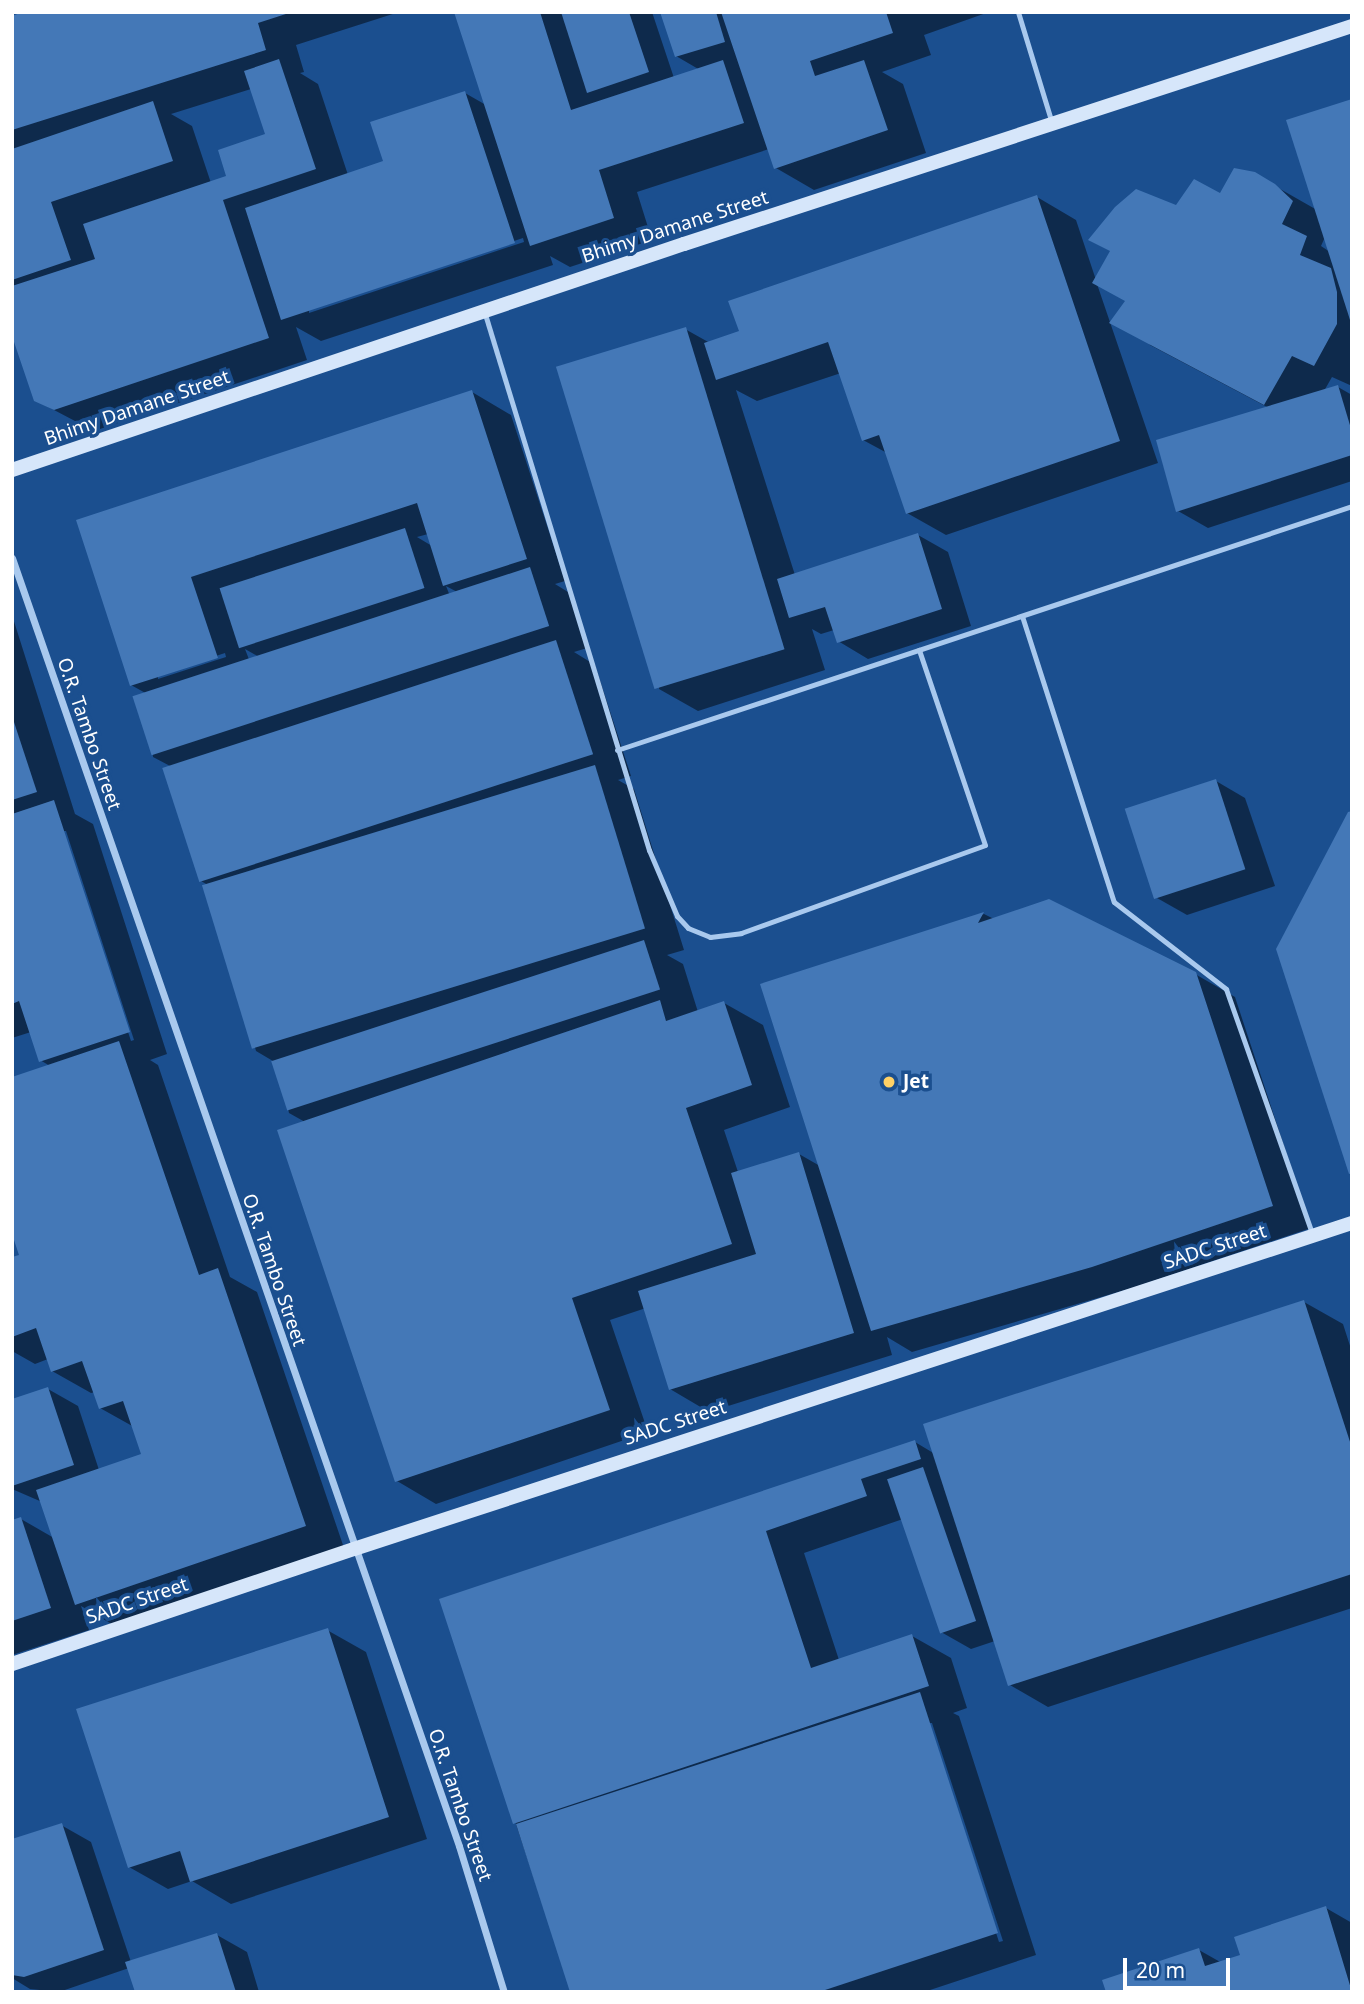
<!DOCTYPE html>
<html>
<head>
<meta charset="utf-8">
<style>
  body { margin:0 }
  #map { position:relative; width:1364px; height:2004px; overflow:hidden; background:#1b4f8f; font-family:"Noto Sans",sans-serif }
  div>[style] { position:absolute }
  .shadow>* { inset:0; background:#0007 }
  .building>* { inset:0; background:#4478b7; transform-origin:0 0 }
  .service>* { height:5px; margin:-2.5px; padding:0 2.5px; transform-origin:2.5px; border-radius:2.5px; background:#a9c9ee }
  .minor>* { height:7px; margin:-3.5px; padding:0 3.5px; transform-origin:3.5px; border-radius:3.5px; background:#a9c9ee }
  .secondary>* { height:14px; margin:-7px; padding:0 7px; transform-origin:7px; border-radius:7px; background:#d6e6fa }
  .dots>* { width:19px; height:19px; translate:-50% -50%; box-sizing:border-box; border:4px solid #1b4f8f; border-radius:50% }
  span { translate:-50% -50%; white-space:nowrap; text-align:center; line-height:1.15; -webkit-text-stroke:7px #1b4f8f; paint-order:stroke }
  .street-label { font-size:19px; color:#fff }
  .poi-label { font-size:19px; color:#fff; font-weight:700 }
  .left { translate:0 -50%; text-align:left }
  .frame { position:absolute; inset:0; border:14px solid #fff; pointer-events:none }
  .scale { position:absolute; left:1123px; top:1958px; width:107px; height:32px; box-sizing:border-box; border:4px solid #fff; border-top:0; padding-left:9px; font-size:21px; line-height:24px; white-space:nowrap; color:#fff; -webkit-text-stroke:5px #1b4f8f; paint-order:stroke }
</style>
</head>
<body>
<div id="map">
  <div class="shadow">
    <div style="clip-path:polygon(evenodd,29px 12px,399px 12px,296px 45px,304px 72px,300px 73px,318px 84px,348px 175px,386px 162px,465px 93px,486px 105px,456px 12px,652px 12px,674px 78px,700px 70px,676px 56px,662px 12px,989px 12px,924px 35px,931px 55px,882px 72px,903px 84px,926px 153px,814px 190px,776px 168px,769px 149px,637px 192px,652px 240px,570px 267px,550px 256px,553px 265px,321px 341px,296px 327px,307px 360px,94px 431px,35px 400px,12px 330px,12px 17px,29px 12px,251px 89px,267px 135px,228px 177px,211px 183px,192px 126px,171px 114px,251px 89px,29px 12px,523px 238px,524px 242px,309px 313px,309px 309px,523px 238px)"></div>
    <div style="clip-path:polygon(evenodd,1352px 101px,1352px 386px,1332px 377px,1324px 391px,1338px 387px,1352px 395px,1352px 481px,1208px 528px,1178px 511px,1269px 408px,1150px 345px,1127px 301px,1097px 284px,1158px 463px,946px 535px,907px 513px,887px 453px,863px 440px,841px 373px,757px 401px,736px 390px,795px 575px,918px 535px,948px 552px,971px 626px,868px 659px,838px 641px,834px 630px,821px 634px,812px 629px,825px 670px,698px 711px,659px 689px,685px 329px,710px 343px,741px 332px,1037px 197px,1076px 220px,1096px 280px,1176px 207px,1221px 195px,1254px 174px,1317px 210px,1352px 101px,1325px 237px,1330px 252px,1321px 246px,1325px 237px)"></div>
    <div style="clip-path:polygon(evenodd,472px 392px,511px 415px,565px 581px,555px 584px,568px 592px,587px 648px,574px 652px,595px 665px,631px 776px,618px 780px,634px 789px,684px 950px,667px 955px,683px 964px,698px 1012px,724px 1003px,763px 1025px,790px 1107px,724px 1130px,738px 1172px,799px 1154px,820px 1166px,762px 985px,984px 914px,994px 919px,1195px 974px,1235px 997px,1311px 1228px,1132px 1288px,912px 1352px,887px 1337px,892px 1355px,709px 1412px,670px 1389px,646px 1308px,610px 1320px,648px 1432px,436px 1504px,397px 1481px,305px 1122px,289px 1113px,278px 1064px,256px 1051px,213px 888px,201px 881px,172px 767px,153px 757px,149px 695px,131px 685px,78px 522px,472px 392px,428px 534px,432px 546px,417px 537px,428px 534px,472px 392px,446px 586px,459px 593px,450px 596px,446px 586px,472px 392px,245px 649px,261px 658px,250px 662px,245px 649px,472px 392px,225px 653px,226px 657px,158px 679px,158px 675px,225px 653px)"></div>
    <div style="clip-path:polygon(evenodd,12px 615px,75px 814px,93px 824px,167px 1054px,150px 1060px,158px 1065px,230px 1277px,257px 1292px,344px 1548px,115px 1626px,81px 1606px,89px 1630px,12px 1655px,12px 1522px,21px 1519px,54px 1538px,42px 1502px,12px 1489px,12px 1401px,48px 1389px,78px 1406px,99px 1470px,144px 1455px,134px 1427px,100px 1408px,95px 1392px,91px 1393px,52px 1371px,48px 1359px,35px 1364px,12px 1351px,12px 1259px,22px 1256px,12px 1228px,12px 1075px,13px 1079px,50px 1066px,40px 1060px,31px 1032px,12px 1038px,12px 615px,62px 831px,66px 831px,134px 1040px,131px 1041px,62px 831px)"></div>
    <div style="clip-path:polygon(1216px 781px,1245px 798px,1275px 886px,1187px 915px,1157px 898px)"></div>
    <div style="clip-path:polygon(evenodd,1304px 1302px,1343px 1324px,1352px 1352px,1352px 1608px,1048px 1707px,1010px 1685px,995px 1641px,971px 1649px,941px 1632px,903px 1519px,804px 1553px,839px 1660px,912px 1636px,951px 1658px,967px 1708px,953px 1713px,959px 1716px,1036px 1955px,924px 1992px,572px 1992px,441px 1600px,915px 1442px,935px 1454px,1304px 1302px,928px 1723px,932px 1723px,1003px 1941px,999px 1942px,928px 1723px)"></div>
    <div style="clip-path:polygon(327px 1630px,366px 1652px,427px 1839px,231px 1904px,192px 1881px,168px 1889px,129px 1867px)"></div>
    <div style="clip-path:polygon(61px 1825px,91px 1842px,131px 1962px,217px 1935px,247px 1952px,259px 1992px,137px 1992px,129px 1968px,59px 1992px,30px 1989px,12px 1978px,12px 1841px)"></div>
    <div style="clip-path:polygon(1326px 1908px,1352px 1923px,1352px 1992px,1108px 1992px,1199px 1950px,1222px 1963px,1242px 1956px)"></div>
  </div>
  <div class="building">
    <div style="clip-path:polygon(23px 12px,289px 12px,289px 13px,258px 23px,266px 50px,12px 130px,12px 16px)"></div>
    <div style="clip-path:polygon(454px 12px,540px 12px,571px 110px,723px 60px,744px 123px,599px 170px,614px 218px,530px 246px)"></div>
    <div style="clip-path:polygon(561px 12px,629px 12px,649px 72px,587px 93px)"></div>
    <div style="clip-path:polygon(660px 12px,716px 12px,725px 42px,675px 57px)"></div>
    <div style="clip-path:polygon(721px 12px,886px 12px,893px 33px,810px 61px,815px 76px,864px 60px,888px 130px,774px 169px)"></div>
    <div style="clip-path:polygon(279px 59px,316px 169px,223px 200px,269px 338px,54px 410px,34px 401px,12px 336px,12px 286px,95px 259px,83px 224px,226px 176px,218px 150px,265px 134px,244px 71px)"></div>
    <div style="clip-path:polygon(465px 91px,515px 243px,281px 320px,245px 208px,383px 161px,370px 122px)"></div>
    <div style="clip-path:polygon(1352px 99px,1352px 323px,1351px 323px,1286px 120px)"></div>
    <div style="clip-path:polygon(153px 101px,173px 161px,51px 202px,71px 260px,12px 280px,12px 149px)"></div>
    <div style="clip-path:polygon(1234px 168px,1255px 172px,1275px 184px,1293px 201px,1282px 224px,1307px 236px,1300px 255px,1331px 268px,1337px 292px,1337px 324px,1314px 366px,1292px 356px,1264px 405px,1109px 323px,1125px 301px,1092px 283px,1110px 251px,1088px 240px,1115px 207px,1136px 189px,1176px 205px,1194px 179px,1220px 193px)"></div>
    <div style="clip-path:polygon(1037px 195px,1120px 441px,906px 514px,879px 435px,862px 441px,828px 342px,716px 380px,704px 343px,739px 331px,728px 301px)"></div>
    <div style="left:686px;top:327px;width:337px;height:136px;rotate:73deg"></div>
    <div style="clip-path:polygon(1338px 385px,1352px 432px,1352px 455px,1176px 512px,1156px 440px)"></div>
    <div style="clip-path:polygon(472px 390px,527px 559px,443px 586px,417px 503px,191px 577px,218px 658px,130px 686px,76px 520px)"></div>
    <div style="left:405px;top:528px;width:63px;height:195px;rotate:72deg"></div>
    <div style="clip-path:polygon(918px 533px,942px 609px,837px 643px,825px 607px,789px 618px,777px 579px)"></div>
    <div style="left:530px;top:567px;width:62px;height:418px;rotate:72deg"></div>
    <div style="left:556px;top:640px;width:120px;height:414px;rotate:72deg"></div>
    <div style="clip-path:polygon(12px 716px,37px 792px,12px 800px)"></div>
    <div style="left:595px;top:765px;width:171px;height:411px;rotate:73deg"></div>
    <div style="left:1216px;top:779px;width:95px;height:96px;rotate:72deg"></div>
    <div style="clip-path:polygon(54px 800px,130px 1032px,39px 1062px,19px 1001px,12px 1004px,12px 814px)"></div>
    <div style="clip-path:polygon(1352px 811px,1352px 1173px,1349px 1174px,1276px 949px,1348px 812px)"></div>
    <div style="clip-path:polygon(1049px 899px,1196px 972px,1273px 1206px,1092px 1267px,871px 1331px,760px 984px,984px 912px,978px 923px)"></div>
    <div style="left:644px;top:940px;width:52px;height:392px;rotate:72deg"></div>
    <div style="clip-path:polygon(660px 1000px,666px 1021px,724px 1001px,752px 1085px,686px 1108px,732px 1244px,572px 1298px,610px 1410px,395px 1482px,277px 1130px)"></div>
    <div style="clip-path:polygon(119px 1041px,199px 1275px,218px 1268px,306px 1526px,75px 1605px,36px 1490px,141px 1454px,123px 1401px,99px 1409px,82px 1361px,51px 1372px,36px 1328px,12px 1337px,12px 1257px,19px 1255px,12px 1234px,12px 1077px)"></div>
    <div style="clip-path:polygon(799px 1152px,854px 1333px,669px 1390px,638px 1291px,756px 1254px,731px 1173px)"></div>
    <div style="clip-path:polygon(1304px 1300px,1352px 1448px,1352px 1574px,1008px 1686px,923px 1424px)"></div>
    <div style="clip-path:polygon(48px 1387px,74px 1465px,12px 1486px,12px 1399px)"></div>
    <div style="clip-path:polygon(915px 1440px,921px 1459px,861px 1479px,867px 1496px,766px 1531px,811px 1668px,912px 1634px,929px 1686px,513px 1824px,439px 1599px)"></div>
    <div style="left:923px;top:1467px;width:163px;height:38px;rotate:71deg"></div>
    <div style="clip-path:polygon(21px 1517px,51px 1608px,12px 1621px,12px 1520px)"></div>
    <div style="clip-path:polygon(328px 1628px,389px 1817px,190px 1882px,180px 1851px,128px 1868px,76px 1709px)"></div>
    <div style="clip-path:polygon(920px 1692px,998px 1933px,819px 1992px,570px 1992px,516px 1824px)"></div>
    <div style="clip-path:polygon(62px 1823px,104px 1950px,24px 1977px,12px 1975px,12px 1839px)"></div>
    <div style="clip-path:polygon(1326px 1906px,1352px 1992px,1106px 1992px,1102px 1980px,1199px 1948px,1205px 1966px,1240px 1955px,1234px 1937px)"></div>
    <div style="clip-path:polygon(217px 1933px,236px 1992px,135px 1992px,125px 1962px)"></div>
  </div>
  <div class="service">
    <div style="left:1018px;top:12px;width:116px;rotate:73deg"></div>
    <div style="left:485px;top:314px;width:561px;rotate:72.99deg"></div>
    <div style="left:649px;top:850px;width:72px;rotate:67deg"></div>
    <div style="left:677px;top:916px;width:16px;rotate:47deg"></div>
    <div style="left:688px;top:928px;width:24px;rotate:22deg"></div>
    <div style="left:710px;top:937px;width:31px;rotate:-7deg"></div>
    <div style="left:741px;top:933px;width:259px;rotate:-19.8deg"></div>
    <div style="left:985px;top:845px;width:206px;rotate:-108.7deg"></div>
    <div style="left:1022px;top:616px;width:300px;rotate:72.2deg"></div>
    <div style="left:1114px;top:902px;width:142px;rotate:37.8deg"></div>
    <div style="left:1226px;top:989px;width:259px;rotate:70.6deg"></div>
    <div style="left:617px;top:750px;width:774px;rotate:-18.36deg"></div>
  </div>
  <div class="minor">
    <div style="left:12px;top:558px;width:1363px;rotate:70.86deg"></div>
    <div style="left:459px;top:1846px;width:153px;rotate:72.9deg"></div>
  </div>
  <div class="secondary">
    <div style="left:12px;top:470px;width:709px;rotate:-18.59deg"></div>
    <div style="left:684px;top:244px;width:703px;rotate:-18.07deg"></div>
    <div style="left:12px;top:1664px;width:361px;rotate:-18.6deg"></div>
    <div style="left:354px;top:1549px;width:1050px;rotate:-18.09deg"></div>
  </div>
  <div class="dots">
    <div style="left:889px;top:1082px;background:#ffd166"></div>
  </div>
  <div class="street-label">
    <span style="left:675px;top:227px;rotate:-18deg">Bhimy Damane Street</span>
    <span style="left:137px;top:408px;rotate:-19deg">Bhimy Damane Street</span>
    <span style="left:89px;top:734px;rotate:71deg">O.R. Tambo Street</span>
    <span style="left:1215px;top:1247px;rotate:-18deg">SADC Street</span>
    <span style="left:274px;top:1270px;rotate:71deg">O.R. Tambo Street</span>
    <span style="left:675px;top:1423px;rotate:-18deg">SADC Street</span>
    <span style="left:137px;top:1601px;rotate:-19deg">SADC Street</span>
    <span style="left:460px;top:1805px;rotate:71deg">O.R. Tambo Street</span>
  </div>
  <div class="poi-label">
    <span class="left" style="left:903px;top:1082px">Jet</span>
  </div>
  <div class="frame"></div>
  <div class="scale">20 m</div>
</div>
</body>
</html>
